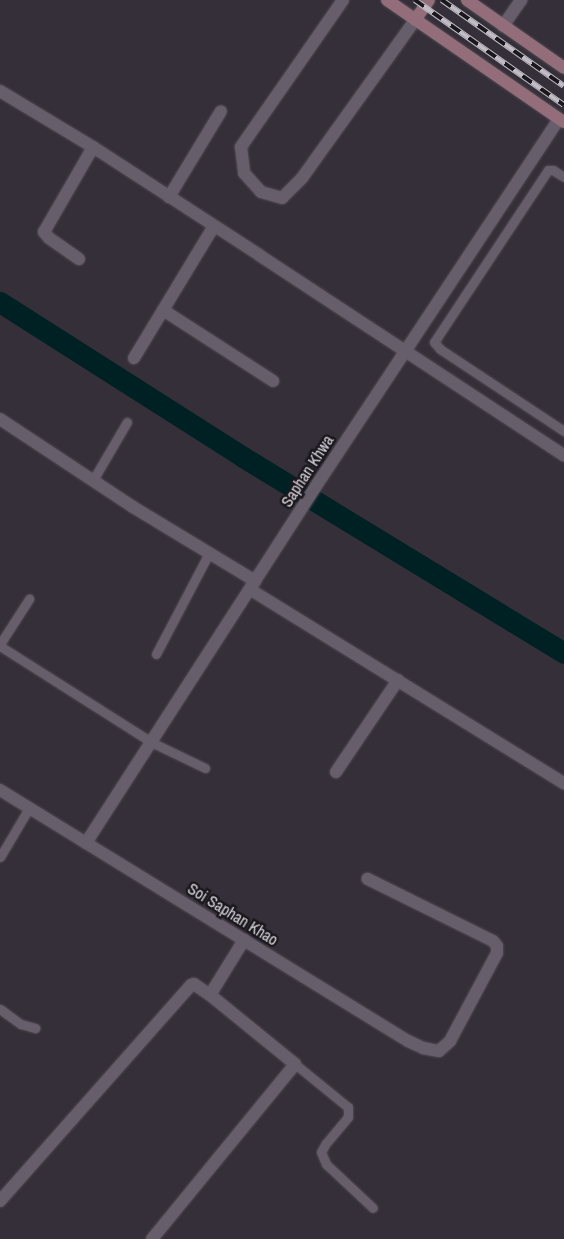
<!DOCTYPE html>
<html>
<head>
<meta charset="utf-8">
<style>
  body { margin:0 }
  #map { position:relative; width:564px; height:1239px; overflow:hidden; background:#352f39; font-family:"Archivo Narrow",sans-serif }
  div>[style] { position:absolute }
  .canal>* { height:21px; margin:-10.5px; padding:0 10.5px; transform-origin:10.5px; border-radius:10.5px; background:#002123 }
  .roads { filter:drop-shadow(0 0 1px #514b54) drop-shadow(0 0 1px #514b54) }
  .service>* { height:9px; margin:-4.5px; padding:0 4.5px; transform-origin:4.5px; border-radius:4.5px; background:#665e6a }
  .minor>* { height:12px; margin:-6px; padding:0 6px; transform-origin:6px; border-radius:6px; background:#665e6a }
  .secondary>* { height:12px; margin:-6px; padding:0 6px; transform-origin:6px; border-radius:6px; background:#936e7a }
  .rail>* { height:5.5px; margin-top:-2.75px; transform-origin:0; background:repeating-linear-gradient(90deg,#1b181d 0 11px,#c1bdc5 0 22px); box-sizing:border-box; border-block:1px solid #c1bdc5 }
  span { translate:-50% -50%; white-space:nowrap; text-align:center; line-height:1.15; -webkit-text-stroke:5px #1b181d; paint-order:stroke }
  .street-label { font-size:16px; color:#d6d2d9 }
</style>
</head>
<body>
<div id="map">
  <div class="canal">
    <div style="left:0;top:302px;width:288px;rotate:32.5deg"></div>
    <div style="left:243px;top:457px;width:376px;rotate:31.4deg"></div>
  </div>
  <div class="roads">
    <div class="service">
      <div style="left:564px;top:177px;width:13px;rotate:-148deg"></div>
      <div style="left:553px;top:170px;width:5px;rotate:180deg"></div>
      <div style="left:548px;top:170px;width:206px;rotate:123.5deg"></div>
      <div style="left:434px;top:342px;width:9px;rotate:49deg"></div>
      <div style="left:440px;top:349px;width:149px;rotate:33.5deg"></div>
      <div style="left:93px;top:480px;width:67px;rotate:-59.6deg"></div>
      <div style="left:0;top:644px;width:54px;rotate:-57.2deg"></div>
      <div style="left:0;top:646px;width:179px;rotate:32.4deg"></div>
      <div style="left:151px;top:742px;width:60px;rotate:25.7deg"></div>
      <div style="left:156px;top:654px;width:114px;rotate:-62.3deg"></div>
      <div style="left:0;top:857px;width:57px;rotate:-59.4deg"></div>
      <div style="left:0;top:1009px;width:26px;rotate:36deg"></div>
      <div style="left:21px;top:1024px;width:15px;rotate:16deg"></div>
      <div style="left:295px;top:1064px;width:68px;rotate:39.1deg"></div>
      <div style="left:348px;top:1107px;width:10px;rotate:90deg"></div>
      <div style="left:348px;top:1117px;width:34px;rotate:130deg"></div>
      <div style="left:326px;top:1143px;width:10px;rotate:119deg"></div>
      <div style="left:321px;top:1152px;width:13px;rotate:67deg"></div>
      <div style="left:326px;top:1164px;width:64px;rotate:43.1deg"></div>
    </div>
    <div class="minor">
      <div style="left:343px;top:0;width:179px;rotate:124.8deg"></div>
      <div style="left:241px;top:147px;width:26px;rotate:83deg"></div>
      <div style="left:244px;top:173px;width:25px;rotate:48deg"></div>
      <div style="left:261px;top:192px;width:22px;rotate:16deg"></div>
      <div style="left:282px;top:198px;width:28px;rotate:-45deg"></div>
      <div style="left:302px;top:178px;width:194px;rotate:-54.4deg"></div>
      <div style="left:503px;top:26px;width:32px;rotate:-55deg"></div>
      <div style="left:0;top:91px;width:109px;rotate:31.1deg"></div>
      <div style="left:93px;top:147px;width:198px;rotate:33deg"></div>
      <div style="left:259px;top:255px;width:365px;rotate:33.3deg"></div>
      <div style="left:169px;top:197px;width:100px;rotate:-58.8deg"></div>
      <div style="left:79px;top:259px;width:37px;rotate:-145deg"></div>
      <div style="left:49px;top:238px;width:8px;rotate:-130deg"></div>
      <div style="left:44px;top:232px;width:98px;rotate:-60deg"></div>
      <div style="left:163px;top:310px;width:131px;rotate:32.8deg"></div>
      <div style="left:134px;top:358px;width:154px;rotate:-58.8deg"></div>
      <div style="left:0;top:419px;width:159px;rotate:33.5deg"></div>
      <div style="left:133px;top:507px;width:143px;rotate:31.2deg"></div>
      <div style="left:251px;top:590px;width:368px;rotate:31.7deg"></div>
      <div style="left:336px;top:772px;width:111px;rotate:-56deg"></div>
      <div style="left:0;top:790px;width:479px;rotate:31.6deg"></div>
      <div style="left:408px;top:1041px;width:17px;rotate:25deg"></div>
      <div style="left:423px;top:1048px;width:16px;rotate:11deg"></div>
      <div style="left:439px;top:1051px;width:15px;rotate:-42deg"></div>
      <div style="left:450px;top:1041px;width:100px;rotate:-61.9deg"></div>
      <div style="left:497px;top:953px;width:7px;rotate:-90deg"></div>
      <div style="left:497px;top:946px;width:6px;rotate:-129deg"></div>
      <div style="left:493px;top:941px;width:140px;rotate:-153.6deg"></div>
      <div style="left:86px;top:843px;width:435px;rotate:-57.2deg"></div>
      <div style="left:322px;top:477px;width:429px;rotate:-56.5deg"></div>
      <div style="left:0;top:1201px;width:288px;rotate:-48.5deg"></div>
      <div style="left:191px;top:985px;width:3px;rotate:-18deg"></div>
      <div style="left:194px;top:984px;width:19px;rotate:35deg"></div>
      <div style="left:210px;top:995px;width:65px;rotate:-58.3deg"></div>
      <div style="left:152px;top:1239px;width:226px;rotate:-50.7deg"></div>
      <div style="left:295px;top:1064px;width:109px;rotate:-140.9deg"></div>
    </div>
    <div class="secondary">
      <div style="left:387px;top:0;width:215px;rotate:34.6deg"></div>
      <div style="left:467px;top:0;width:118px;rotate:35deg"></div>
      <div style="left:415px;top:20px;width:24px;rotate:-55deg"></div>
    </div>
  </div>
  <div class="rail">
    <div style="left:415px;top:0;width:182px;rotate:35.2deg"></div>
    <div style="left:442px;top:0;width:149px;rotate:35.2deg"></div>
  </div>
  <div class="street-label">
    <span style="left:307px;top:471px;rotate:-57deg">Saphan Khwa</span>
    <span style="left:233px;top:914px;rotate:32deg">Soi Saphan Khao</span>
  </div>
</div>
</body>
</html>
